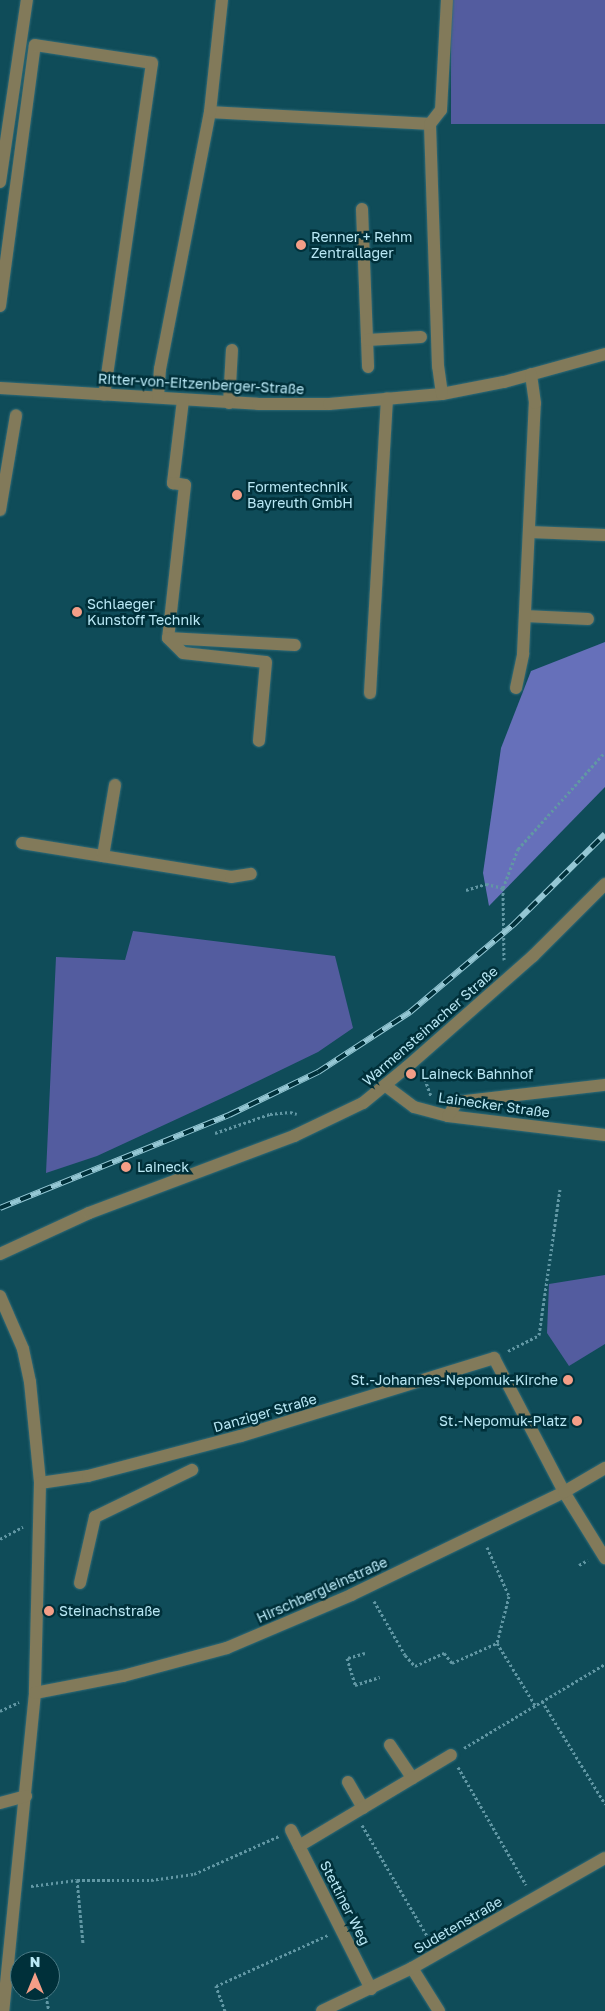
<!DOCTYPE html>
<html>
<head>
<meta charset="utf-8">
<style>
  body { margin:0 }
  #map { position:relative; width:605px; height:2011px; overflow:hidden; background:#0f4c59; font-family:"Golos Text",sans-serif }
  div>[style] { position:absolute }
  .green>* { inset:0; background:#535c9f; transform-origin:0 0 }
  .forest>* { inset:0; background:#6670ba }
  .path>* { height:3px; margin-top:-1.5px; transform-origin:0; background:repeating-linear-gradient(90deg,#6197a4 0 2.5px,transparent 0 5px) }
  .roads { filter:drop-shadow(0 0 1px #316b78) drop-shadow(0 0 1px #316b78) }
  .minor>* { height:12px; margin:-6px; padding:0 6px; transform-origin:6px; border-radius:6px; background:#827a5a }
  .rail>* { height:5.5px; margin-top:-2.75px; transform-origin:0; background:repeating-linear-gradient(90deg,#00303a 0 11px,#95c7d4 0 22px); box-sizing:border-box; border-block:1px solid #95c7d4 }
  .dots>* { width:14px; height:14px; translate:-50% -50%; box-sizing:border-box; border:2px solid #00303a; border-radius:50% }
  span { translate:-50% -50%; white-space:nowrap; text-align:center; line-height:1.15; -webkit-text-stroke:5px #00303a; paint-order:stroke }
  .poi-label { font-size:14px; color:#b9e8f5 }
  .left { translate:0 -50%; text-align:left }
  .right { translate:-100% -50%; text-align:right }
  .street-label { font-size:14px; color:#b9e8f5 }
  .north { position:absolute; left:10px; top:1951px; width:50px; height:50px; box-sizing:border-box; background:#00303a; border:1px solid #4a7a85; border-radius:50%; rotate:0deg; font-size:14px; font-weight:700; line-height:20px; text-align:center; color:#b9e8f5 }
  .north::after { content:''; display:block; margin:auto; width:18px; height:22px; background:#f49e87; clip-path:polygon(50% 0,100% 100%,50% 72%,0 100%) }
</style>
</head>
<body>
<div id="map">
  <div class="green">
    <div style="left:451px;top:0;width:154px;height:124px"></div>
    <div style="clip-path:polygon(133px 931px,335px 956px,353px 1028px,318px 1052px,231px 1094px,97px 1156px,46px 1173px,56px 957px,125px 960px)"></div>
    <div style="clip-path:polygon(605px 1275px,605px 1344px,569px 1366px,547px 1333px,549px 1284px)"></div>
  </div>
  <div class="forest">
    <div style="clip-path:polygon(605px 642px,605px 787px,489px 906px,483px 873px,501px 748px,531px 671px)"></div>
  </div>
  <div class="path">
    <div style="left:466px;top:890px;width:21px;rotate:-17deg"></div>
    <div style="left:486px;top:884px;width:17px;rotate:13deg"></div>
    <div style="left:504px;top:960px;width:72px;rotate:-90.8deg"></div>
    <div style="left:503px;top:888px;width:42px;rotate:-69deg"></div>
    <div style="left:518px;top:849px;width:130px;rotate:-48.1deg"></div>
    <div style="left:423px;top:1074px;width:23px;rotate:70deg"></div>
    <div style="left:215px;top:1133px;width:58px;rotate:-19.1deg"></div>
    <div style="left:270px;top:1114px;width:20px;rotate:-6deg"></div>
    <div style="left:290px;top:1112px;width:7px;rotate:16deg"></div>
    <div style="left:508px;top:1351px;width:35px;rotate:-27deg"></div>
    <div style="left:539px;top:1335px;width:147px;rotate:-81.8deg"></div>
    <div style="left:0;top:1539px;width:26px;rotate:-28deg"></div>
    <div style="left:487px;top:1547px;width:54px;rotate:65.8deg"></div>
    <div style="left:509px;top:1596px;width:49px;rotate:104.3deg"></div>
    <div style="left:497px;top:1643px;width:73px;rotate:58.5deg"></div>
    <div style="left:579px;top:1565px;width:10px;rotate:-29deg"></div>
    <div style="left:374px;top:1601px;width:62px;rotate:60.1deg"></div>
    <div style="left:405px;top:1655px;width:15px;rotate:48deg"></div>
    <div style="left:415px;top:1666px;width:32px;rotate:-24deg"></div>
    <div style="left:444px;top:1653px;width:13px;rotate:51deg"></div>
    <div style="left:452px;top:1663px;width:49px;rotate:-24deg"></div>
    <div style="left:365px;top:1653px;width:19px;rotate:164deg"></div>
    <div style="left:347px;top:1658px;width:28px;rotate:73deg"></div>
    <div style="left:355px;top:1685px;width:26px;rotate:-18deg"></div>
    <div style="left:542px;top:1701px;width:121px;rotate:58.5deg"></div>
    <div style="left:0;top:1711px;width:21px;rotate:-25deg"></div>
    <div style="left:464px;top:1748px;width:164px;rotate:-30.8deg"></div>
    <div style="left:458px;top:1767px;width:136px;rotate:60deg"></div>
    <div style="left:362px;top:1825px;width:134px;rotate:59.6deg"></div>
    <div style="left:77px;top:1880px;width:63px;rotate:84.6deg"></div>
    <div style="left:31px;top:1886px;width:46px;rotate:-7.4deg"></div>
    <div style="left:77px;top:1880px;width:74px"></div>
    <div style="left:151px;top:1880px;width:43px;rotate:-7.9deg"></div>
    <div style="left:194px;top:1874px;width:93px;rotate:-24.1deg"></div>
    <div style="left:45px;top:1991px;width:20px;rotate:79deg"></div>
    <div style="left:20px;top:1995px;width:16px;rotate:-14deg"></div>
    <div style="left:225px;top:2011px;width:27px;rotate:-110deg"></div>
    <div style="left:216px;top:1986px;width:123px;rotate:-24.5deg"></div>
  </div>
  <div class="roads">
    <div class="minor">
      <div style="left:210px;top:112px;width:220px;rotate:3.1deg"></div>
      <div style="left:0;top:182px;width:184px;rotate:-81.6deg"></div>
      <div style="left:362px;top:209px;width:158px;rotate:87.8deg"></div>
      <div style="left:0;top:306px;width:263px;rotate:-82.4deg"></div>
      <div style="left:35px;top:45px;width:118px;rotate:8.7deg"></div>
      <div style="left:152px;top:63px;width:335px;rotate:98.2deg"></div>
      <div style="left:367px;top:340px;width:54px;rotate:-3.2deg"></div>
      <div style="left:0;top:388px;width:258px;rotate:3.5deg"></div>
      <div style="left:258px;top:404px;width:71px"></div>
      <div style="left:329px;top:404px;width:113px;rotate:-5.1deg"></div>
      <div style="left:442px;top:394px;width:63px;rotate:-11deg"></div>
      <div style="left:504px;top:382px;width:105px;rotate:-15.5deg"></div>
      <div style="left:442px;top:394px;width:28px;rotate:-98deg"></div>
      <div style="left:438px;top:366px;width:242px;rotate:-91.9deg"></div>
      <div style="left:430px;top:124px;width:18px;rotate:-52deg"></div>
      <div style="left:441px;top:110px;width:110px;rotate:-86.9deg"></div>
      <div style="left:158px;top:397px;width:28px;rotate:-86deg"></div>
      <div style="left:160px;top:369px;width:262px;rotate:-79deg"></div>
      <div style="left:210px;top:112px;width:113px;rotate:-83.9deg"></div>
      <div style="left:183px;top:400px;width:84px;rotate:96.9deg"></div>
      <div style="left:173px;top:483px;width:12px;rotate:9deg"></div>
      <div style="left:185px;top:485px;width:154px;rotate:96.3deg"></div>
      <div style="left:168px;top:638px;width:127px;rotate:3.2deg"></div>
      <div style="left:229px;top:403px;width:53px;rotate:-86.8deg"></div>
      <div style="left:0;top:510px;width:96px;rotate:-80.4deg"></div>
      <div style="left:529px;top:532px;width:76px;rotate:2.3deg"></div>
      <div style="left:525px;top:616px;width:63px;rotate:2.7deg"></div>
      <div style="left:168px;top:638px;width:21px;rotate:45deg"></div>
      <div style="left:183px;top:653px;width:83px;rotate:6.2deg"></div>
      <div style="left:266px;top:662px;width:79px;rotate:95.1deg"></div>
      <div style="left:516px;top:688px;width:35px;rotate:-78deg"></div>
      <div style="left:523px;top:654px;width:251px;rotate:-87.3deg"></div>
      <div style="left:535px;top:403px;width:29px;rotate:-98deg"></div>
      <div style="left:370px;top:693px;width:295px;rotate:-86.7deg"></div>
      <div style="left:22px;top:843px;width:212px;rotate:9.2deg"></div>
      <div style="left:231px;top:877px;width:20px;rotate:-9deg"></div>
      <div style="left:103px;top:856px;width:72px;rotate:-80.4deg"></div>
      <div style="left:386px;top:1086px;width:35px;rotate:37deg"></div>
      <div style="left:414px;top:1107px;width:35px;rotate:15deg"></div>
      <div style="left:448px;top:1116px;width:158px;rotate:6.9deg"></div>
      <div style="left:448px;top:1116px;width:17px;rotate:-57deg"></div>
      <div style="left:457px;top:1102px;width:149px;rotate:-6.6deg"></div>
      <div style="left:0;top:1254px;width:98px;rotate:-24.7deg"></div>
      <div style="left:89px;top:1213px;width:219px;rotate:-20.6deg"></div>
      <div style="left:294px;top:1136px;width:76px;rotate:-25.6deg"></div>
      <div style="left:363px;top:1103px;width:57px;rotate:-39.3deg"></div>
      <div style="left:407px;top:1067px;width:168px;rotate:-41.4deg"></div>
      <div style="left:533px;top:956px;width:102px;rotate:-45deg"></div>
      <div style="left:0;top:1296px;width:58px;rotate:66.5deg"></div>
      <div style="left:23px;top:1349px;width:34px;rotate:78deg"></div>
      <div style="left:30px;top:1382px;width:101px;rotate:84.3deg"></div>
      <div style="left:40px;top:1483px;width:210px;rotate:91.4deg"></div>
      <div style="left:35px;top:1693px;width:320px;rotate:95.7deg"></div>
      <div style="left:40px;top:1483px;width:49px;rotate:-8.3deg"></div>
      <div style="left:88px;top:1476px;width:158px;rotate:-14.7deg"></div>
      <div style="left:241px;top:1436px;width:265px;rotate:-17.1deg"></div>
      <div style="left:494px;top:1358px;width:151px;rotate:62.4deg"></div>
      <div style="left:564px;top:1492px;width:78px;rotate:58.2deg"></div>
      <div style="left:80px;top:1583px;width:68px;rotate:-77.2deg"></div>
      <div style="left:95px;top:1517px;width:108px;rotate:-25.9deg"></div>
      <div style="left:35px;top:1693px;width:90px;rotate:-10.9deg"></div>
      <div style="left:123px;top:1676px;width:108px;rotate:-15.1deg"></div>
      <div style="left:227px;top:1648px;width:135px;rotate:-23.1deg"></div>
      <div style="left:351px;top:1595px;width:237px;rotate:-25.8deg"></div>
      <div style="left:564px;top:1492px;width:48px;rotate:-30.3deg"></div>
      <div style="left:390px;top:1745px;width:40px;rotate:56deg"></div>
      <div style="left:348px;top:1782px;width:30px;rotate:60deg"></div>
      <div style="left:0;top:1803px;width:27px;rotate:-15deg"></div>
      <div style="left:291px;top:1830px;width:178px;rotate:63.3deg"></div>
      <div style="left:299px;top:1846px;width:177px;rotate:-30.9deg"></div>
      <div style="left:412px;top:1968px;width:51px;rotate:57.9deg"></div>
      <div style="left:322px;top:2011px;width:100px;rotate:-25.5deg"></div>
      <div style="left:412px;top:1968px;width:222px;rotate:-29.7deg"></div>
    </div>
  </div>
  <div class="rail">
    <div style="left:0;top:1208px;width:247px;rotate:-22.1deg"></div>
    <div style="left:229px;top:1115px;width:99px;rotate:-25.8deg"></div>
    <div style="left:318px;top:1072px;width:110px;rotate:-33.1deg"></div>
    <div style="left:410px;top:1012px;width:135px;rotate:-40.2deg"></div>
    <div style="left:513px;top:925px;width:129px;rotate:-44.7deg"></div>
  </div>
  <div class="dots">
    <div style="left:301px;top:245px;background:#f49e87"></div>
    <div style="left:237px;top:495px;background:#f49e87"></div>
    <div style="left:77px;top:612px;background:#f49e87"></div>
    <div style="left:411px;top:1074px;background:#f49e87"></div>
    <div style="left:126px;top:1167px;background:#f49e87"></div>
    <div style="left:568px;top:1380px;background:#f49e87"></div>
    <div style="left:577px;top:1421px;background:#f49e87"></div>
    <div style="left:49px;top:1611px;background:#f49e87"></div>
  </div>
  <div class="poi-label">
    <span class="left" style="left:311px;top:245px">Renner + Rehm<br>Zentrallager</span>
    <span class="left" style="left:247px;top:495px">Formentechnik<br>Bayreuth GmbH</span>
    <span class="left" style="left:87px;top:612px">Schlaeger<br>Kunstoff Technik</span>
    <span class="left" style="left:421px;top:1074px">Laineck Bahnhof</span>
    <span class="left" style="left:137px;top:1167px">Laineck</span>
    <span class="right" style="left:558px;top:1380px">St.-Johannes-Nepomuk-Kirche</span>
    <span class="right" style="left:567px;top:1421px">St.-Nepomuk-Platz</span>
    <span class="left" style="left:59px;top:1611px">Steinachstraße</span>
  </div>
  <div class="street-label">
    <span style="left:201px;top:384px;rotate:3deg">Ritter-von-Eitzenberger-Straße</span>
    <span style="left:430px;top:1026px;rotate:-41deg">Warmensteinacher Straße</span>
    <span style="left:494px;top:1105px;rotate:8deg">Lainecker Straße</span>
    <span style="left:265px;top:1413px;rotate:-16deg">Danziger Straße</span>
    <span style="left:322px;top:1590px;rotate:-24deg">Hirschbergleinstraße</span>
    <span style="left:345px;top:1903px;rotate:63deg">Stettiner Weg</span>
    <span style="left:458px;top:1925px;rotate:-30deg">Sudetenstraße</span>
  </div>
  <div class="north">N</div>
</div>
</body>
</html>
